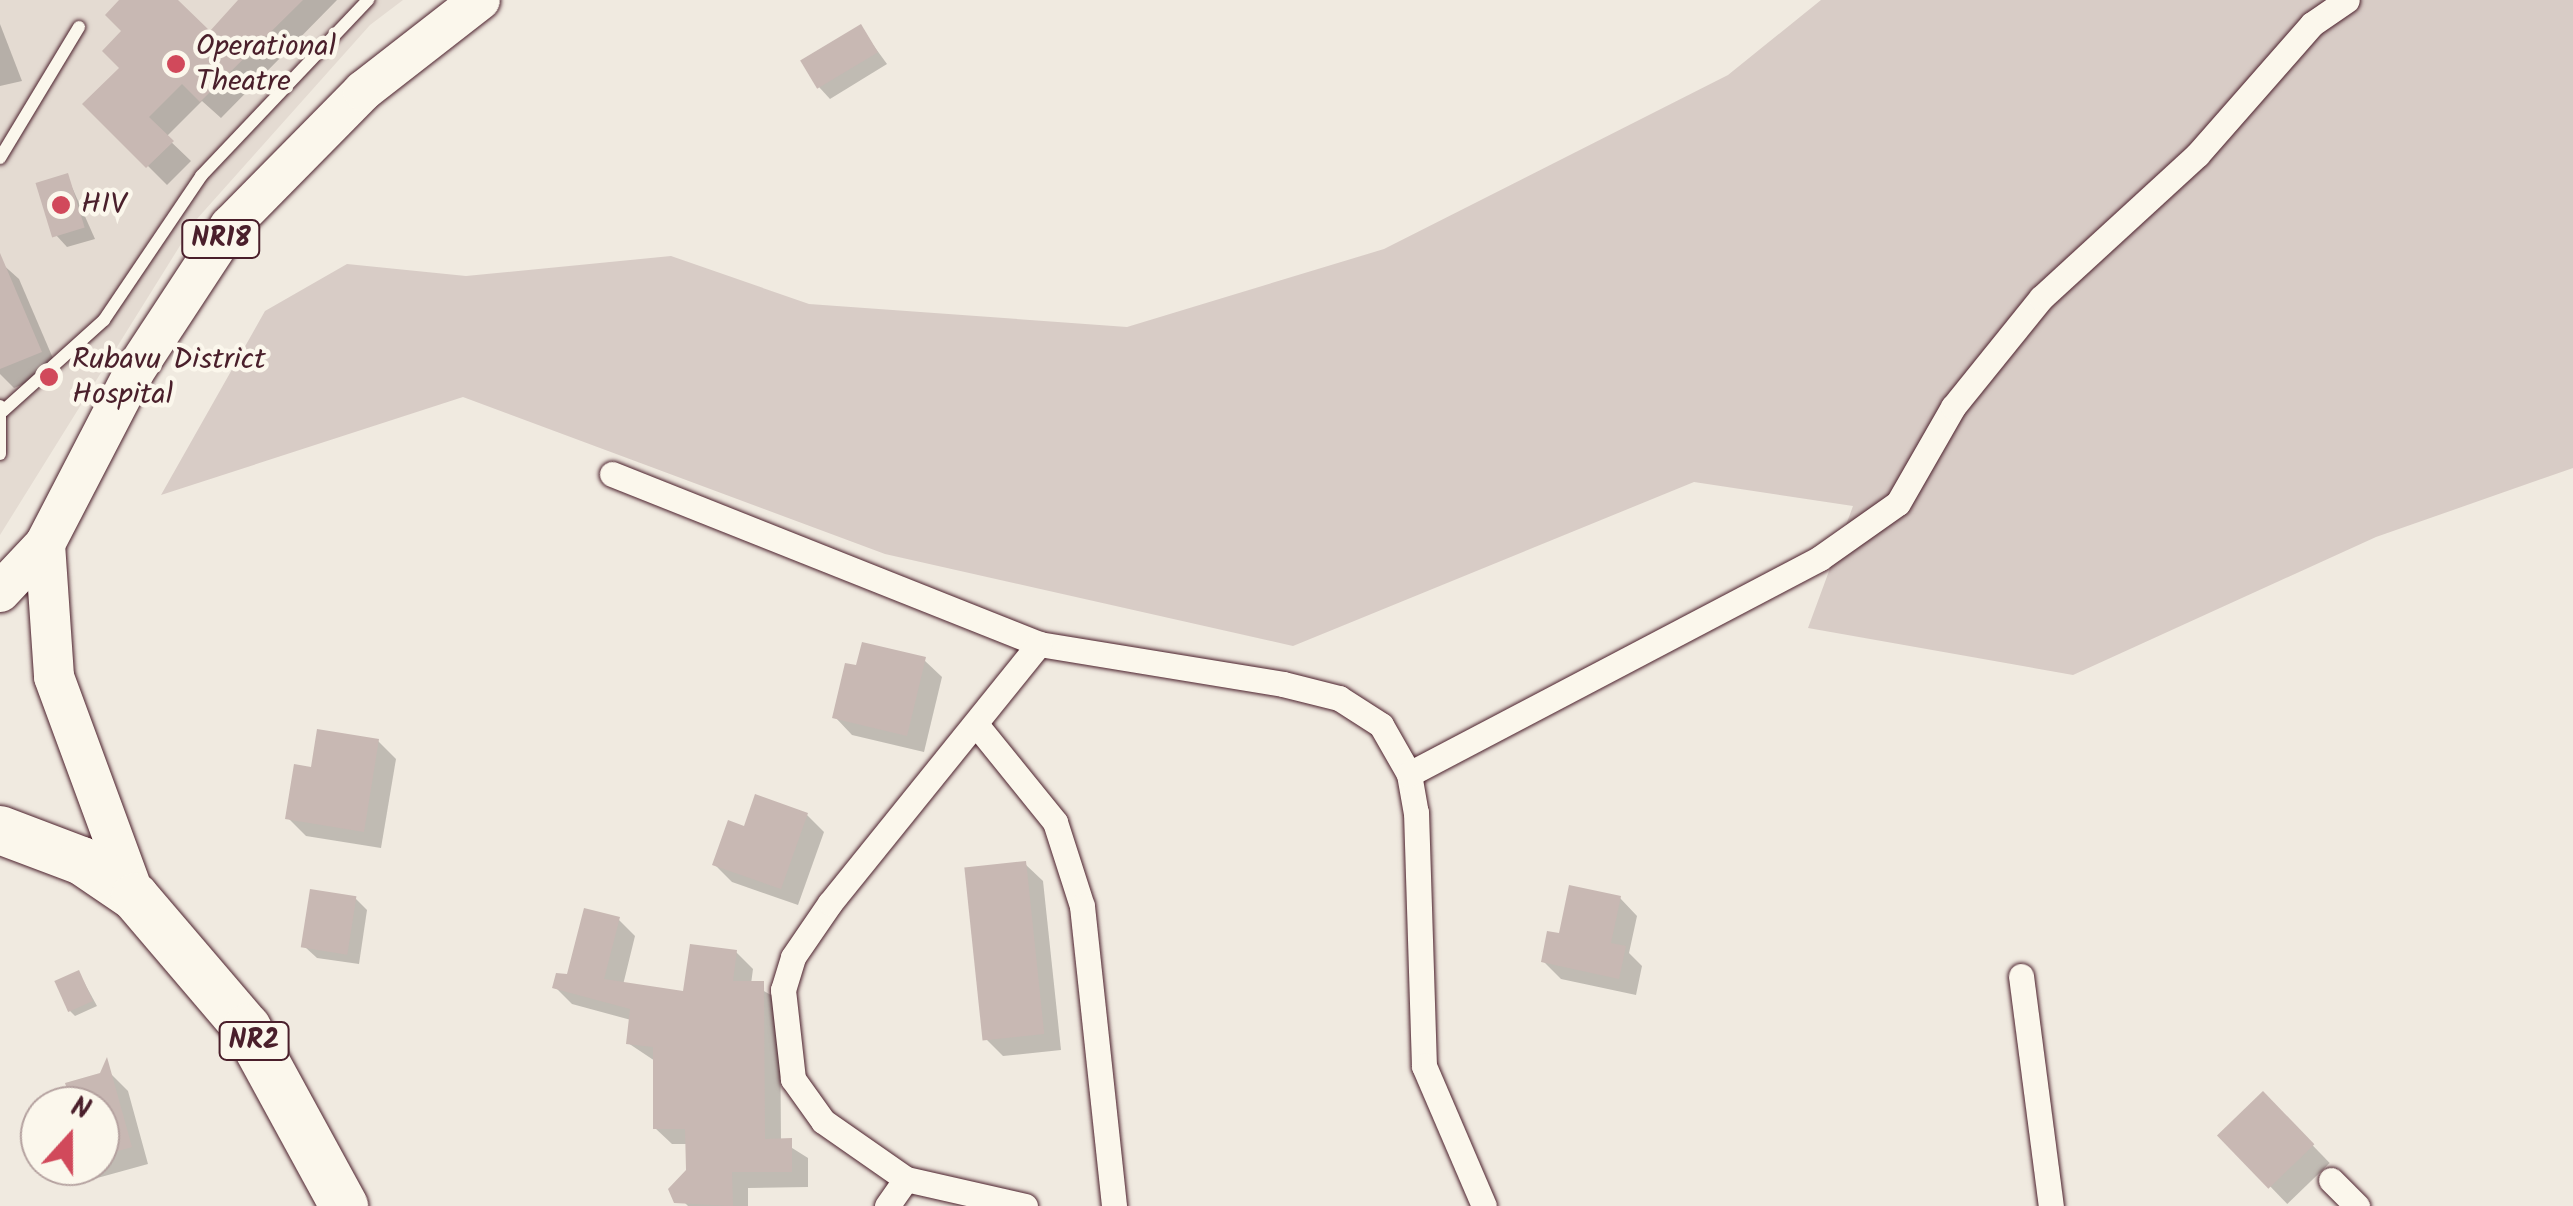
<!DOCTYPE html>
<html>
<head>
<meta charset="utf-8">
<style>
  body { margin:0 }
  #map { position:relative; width:2573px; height:1206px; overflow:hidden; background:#f0eae0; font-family:Kalam,sans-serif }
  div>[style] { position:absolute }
  .built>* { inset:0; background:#e4dbd2 }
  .green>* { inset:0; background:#d8ccc6 }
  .shadow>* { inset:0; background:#0003; transform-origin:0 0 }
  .building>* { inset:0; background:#c8b8b3; transform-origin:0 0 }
  .roads { filter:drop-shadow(0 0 2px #4a1f2b) drop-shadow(0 0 2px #4a1f2b) }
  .lane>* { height:12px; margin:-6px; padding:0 6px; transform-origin:6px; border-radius:6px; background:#fbf7ec }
  .street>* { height:25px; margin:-12.5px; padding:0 12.5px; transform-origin:12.5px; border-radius:12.5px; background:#fbf7ec }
  .primary>* { height:40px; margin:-20px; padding:0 20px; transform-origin:20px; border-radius:20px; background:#fbf7ec }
  .highway>* { height:48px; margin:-24px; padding:0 24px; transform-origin:24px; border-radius:24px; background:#fbf7ec }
  .dots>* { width:28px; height:28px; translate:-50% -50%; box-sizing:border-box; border:5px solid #fbf7ec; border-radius:50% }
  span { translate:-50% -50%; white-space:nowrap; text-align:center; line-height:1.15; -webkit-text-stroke:9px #fbf7ec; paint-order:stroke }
  .shield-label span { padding:2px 8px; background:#fbf7ec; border:2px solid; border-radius:8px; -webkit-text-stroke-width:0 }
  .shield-label { font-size:28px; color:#4a1f2b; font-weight:700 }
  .poi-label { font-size:30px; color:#4a1f2b }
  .left { translate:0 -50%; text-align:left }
  .north { position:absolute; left:20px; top:1086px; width:100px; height:100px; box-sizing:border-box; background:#fbf7ec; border:2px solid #b4a19f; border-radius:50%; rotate:21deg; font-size:28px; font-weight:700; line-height:40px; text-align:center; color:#4a1f2b }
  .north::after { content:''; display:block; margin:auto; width:35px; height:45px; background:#d1495b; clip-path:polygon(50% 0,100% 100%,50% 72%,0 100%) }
</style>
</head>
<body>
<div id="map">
  <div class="built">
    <div style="clip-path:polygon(0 0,403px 0,370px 25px,196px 220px,0 535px)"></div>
  </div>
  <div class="green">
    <div style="clip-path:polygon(1821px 0,2573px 0,2573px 468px,2376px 537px,2073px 675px,1808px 628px,1853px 506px,1694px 482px,1293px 646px,885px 554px,463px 397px,161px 495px,265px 311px,347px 264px,466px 276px,671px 256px,809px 304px,1127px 327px,1384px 249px,1728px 75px)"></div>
  </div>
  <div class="shadow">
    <div style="clip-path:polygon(123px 0,175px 0,210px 34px,242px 0,337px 0,221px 118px,202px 101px,166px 137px,191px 161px,167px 185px,86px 104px,122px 68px)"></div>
    <div style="clip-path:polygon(0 24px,22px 81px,0 86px)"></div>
    <div style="clip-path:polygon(860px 27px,887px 64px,830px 99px,819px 87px)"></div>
    <div style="clip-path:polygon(67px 176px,95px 239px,67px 247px,56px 235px)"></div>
    <div style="clip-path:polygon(0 262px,19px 279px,58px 370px,14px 388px,0 374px)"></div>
    <div style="clip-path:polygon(924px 660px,942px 677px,924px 752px,852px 735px,835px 717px)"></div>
    <div style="clip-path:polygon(378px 741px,396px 759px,381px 848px,306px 836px,288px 818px,313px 770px)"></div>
    <div style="clip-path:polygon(807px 815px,824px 832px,798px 905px,732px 882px,715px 865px,746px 829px)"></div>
    <div style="clip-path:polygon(1025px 864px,1043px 881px,1061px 1050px,1003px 1056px,986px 1039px)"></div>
    <div style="clip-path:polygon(355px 898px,367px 910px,359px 964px,317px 958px,305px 947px)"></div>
    <div style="clip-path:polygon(1620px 898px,1637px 916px,1629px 953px,1642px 966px,1636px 995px,1561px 979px,1543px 961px,1561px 936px)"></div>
    <div style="clip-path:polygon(619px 920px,635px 936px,623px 985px,686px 993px,736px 952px,753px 969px,751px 984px,780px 1000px,781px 1141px,808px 1158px,808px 1187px,748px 1188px,748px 1206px,688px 1206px,671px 1189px,689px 1171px,688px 1144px,672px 1144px,655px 1128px,655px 1061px,628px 1043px,631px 1020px,572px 1004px,555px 987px)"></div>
    <div style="clip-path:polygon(79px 973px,97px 1006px,75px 1016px,70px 1011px)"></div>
    <div style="clip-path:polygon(110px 1073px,128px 1091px,148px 1164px,90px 1180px,75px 1166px,100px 1166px,100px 1106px,74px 1106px)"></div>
    <div style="left:2263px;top:1094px;width:96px;height:59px;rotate:46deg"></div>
  </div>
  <div class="building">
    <div style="clip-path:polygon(119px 0,178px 0,210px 31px,238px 0,303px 0,200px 102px,182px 84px,149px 117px,174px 141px,146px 168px,82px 104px,119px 68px,102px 51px,121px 31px,105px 15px)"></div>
    <div style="left:861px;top:24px;width:33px;height:71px;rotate:59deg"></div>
    <div style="left:68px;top:173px;width:57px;height:34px;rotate:73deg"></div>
    <div style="clip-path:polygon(0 253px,42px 352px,0 369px)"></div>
    <div style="clip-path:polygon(862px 642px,926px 657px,907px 736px,832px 718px,845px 663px,856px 665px)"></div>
    <div style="clip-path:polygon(317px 729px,379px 739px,364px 832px,285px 819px,294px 764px,311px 767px)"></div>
    <div style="clip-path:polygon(755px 794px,808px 813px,781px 889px,712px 865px,728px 820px,744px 826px)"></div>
    <div style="left:1026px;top:861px;width:174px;height:62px;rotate:84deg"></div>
    <div style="clip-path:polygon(1569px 885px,1621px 896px,1611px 943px,1626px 946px,1619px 979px,1541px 962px,1547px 931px,1559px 933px)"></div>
    <div style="left:310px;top:889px;width:47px;height:59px;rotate:9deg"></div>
    <div style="clip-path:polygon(584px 908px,620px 917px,604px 979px,683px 991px,690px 944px,737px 950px,733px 981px,764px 981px,765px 1139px,792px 1138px,792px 1172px,732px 1172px,733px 1206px,674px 1203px,668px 1189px,686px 1170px,685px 1129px,653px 1129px,653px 1047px,626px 1044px,630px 1009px,552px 988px,556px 973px,567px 974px)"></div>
    <div style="left:79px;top:970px;width:34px;height:27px;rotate:66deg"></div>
    <div style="clip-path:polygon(107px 1057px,132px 1147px,100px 1156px,100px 1106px,72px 1106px,65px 1083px,100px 1073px)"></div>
    <div style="left:2263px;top:1091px;width:74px;height:64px;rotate:46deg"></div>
  </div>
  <div class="roads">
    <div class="lane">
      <div style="left:0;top:158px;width:153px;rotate:-58.9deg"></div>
      <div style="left:0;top:406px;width:48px;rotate:90deg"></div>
      <div style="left:3px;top:411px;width:136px;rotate:-42deg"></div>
      <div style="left:104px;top:320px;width:174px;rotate:-56deg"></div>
      <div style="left:201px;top:176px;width:243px;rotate:-46.5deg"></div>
    </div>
    <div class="street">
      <div style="left:612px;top:474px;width:460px;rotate:21.7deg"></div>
      <div style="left:1039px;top:644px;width:247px;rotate:9.3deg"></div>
      <div style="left:1283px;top:684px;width:58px;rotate:14deg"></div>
      <div style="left:1339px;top:698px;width:50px;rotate:32.7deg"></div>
      <div style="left:1381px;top:725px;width:56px;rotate:60.3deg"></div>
      <div style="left:1409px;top:774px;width:39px;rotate:80deg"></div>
      <div style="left:1416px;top:812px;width:254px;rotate:88.2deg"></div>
      <div style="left:1424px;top:1066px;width:152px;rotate:66.8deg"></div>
      <div style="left:979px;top:728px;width:121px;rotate:51deg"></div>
      <div style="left:1055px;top:822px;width:88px;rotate:72.2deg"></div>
      <div style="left:1082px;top:906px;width:302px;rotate:83.9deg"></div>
      <div style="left:1409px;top:774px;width:464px;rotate:-27.7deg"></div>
      <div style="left:1820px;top:558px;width:95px;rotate:-35.2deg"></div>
      <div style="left:1898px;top:503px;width:111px;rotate:-60.2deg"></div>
      <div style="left:1953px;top:407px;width:140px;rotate:-51.1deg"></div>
      <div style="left:2041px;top:298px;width:212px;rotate:-42.5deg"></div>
      <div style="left:2197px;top:155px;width:174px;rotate:-48.7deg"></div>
      <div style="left:2312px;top:24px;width:42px;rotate:-34.4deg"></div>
      <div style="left:2021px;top:976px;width:232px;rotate:82.6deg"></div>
      <div style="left:2331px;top:1180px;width:37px;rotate:45deg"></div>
      <div style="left:887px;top:1206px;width:33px;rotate:-55deg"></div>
      <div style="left:1025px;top:1206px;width:122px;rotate:-167.2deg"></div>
      <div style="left:906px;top:1179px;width:101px;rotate:-145.1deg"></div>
      <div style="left:823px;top:1121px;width:52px;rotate:-125.5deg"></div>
      <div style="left:793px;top:1079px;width:90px;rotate:-96.4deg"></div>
      <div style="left:783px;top:990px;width:34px;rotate:-73deg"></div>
      <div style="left:793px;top:957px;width:65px;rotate:-55.6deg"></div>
      <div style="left:830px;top:903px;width:333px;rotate:-51.1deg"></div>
    </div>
    <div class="primary">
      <div style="left:45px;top:544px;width:133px;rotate:86.1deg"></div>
      <div style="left:54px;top:677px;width:234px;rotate:69.8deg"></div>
      <div style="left:0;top:592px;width:66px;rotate:-46.8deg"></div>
      <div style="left:45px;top:544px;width:194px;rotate:-62.6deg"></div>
      <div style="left:134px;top:372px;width:175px;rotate:-56.7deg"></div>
      <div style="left:230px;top:226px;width:190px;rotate:-45.4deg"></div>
      <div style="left:363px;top:91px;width:148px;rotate:-37.9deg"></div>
    </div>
    <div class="highway">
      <div style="left:0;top:830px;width:88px;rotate:20.7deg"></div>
      <div style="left:82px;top:861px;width:64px;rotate:34.2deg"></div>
      <div style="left:135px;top:897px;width:172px;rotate:49.5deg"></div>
      <div style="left:247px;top:1028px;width:203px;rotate:61.4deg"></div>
    </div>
  </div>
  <div class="dots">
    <div style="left:176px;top:64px;background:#d1495b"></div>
    <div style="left:61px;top:205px;background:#d1495b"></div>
    <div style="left:49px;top:377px;background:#d1495b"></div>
  </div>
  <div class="shield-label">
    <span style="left:221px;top:239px">NR18</span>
    <span style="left:254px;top:1041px">NR2</span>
  </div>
  <div class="poi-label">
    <span class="left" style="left:196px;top:64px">Operational<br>Theatre</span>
    <span class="left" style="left:81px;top:205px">HIV</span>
    <span class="left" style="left:72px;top:377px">Rubavu District<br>Hospital</span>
  </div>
  <div class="north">N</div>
</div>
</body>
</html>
